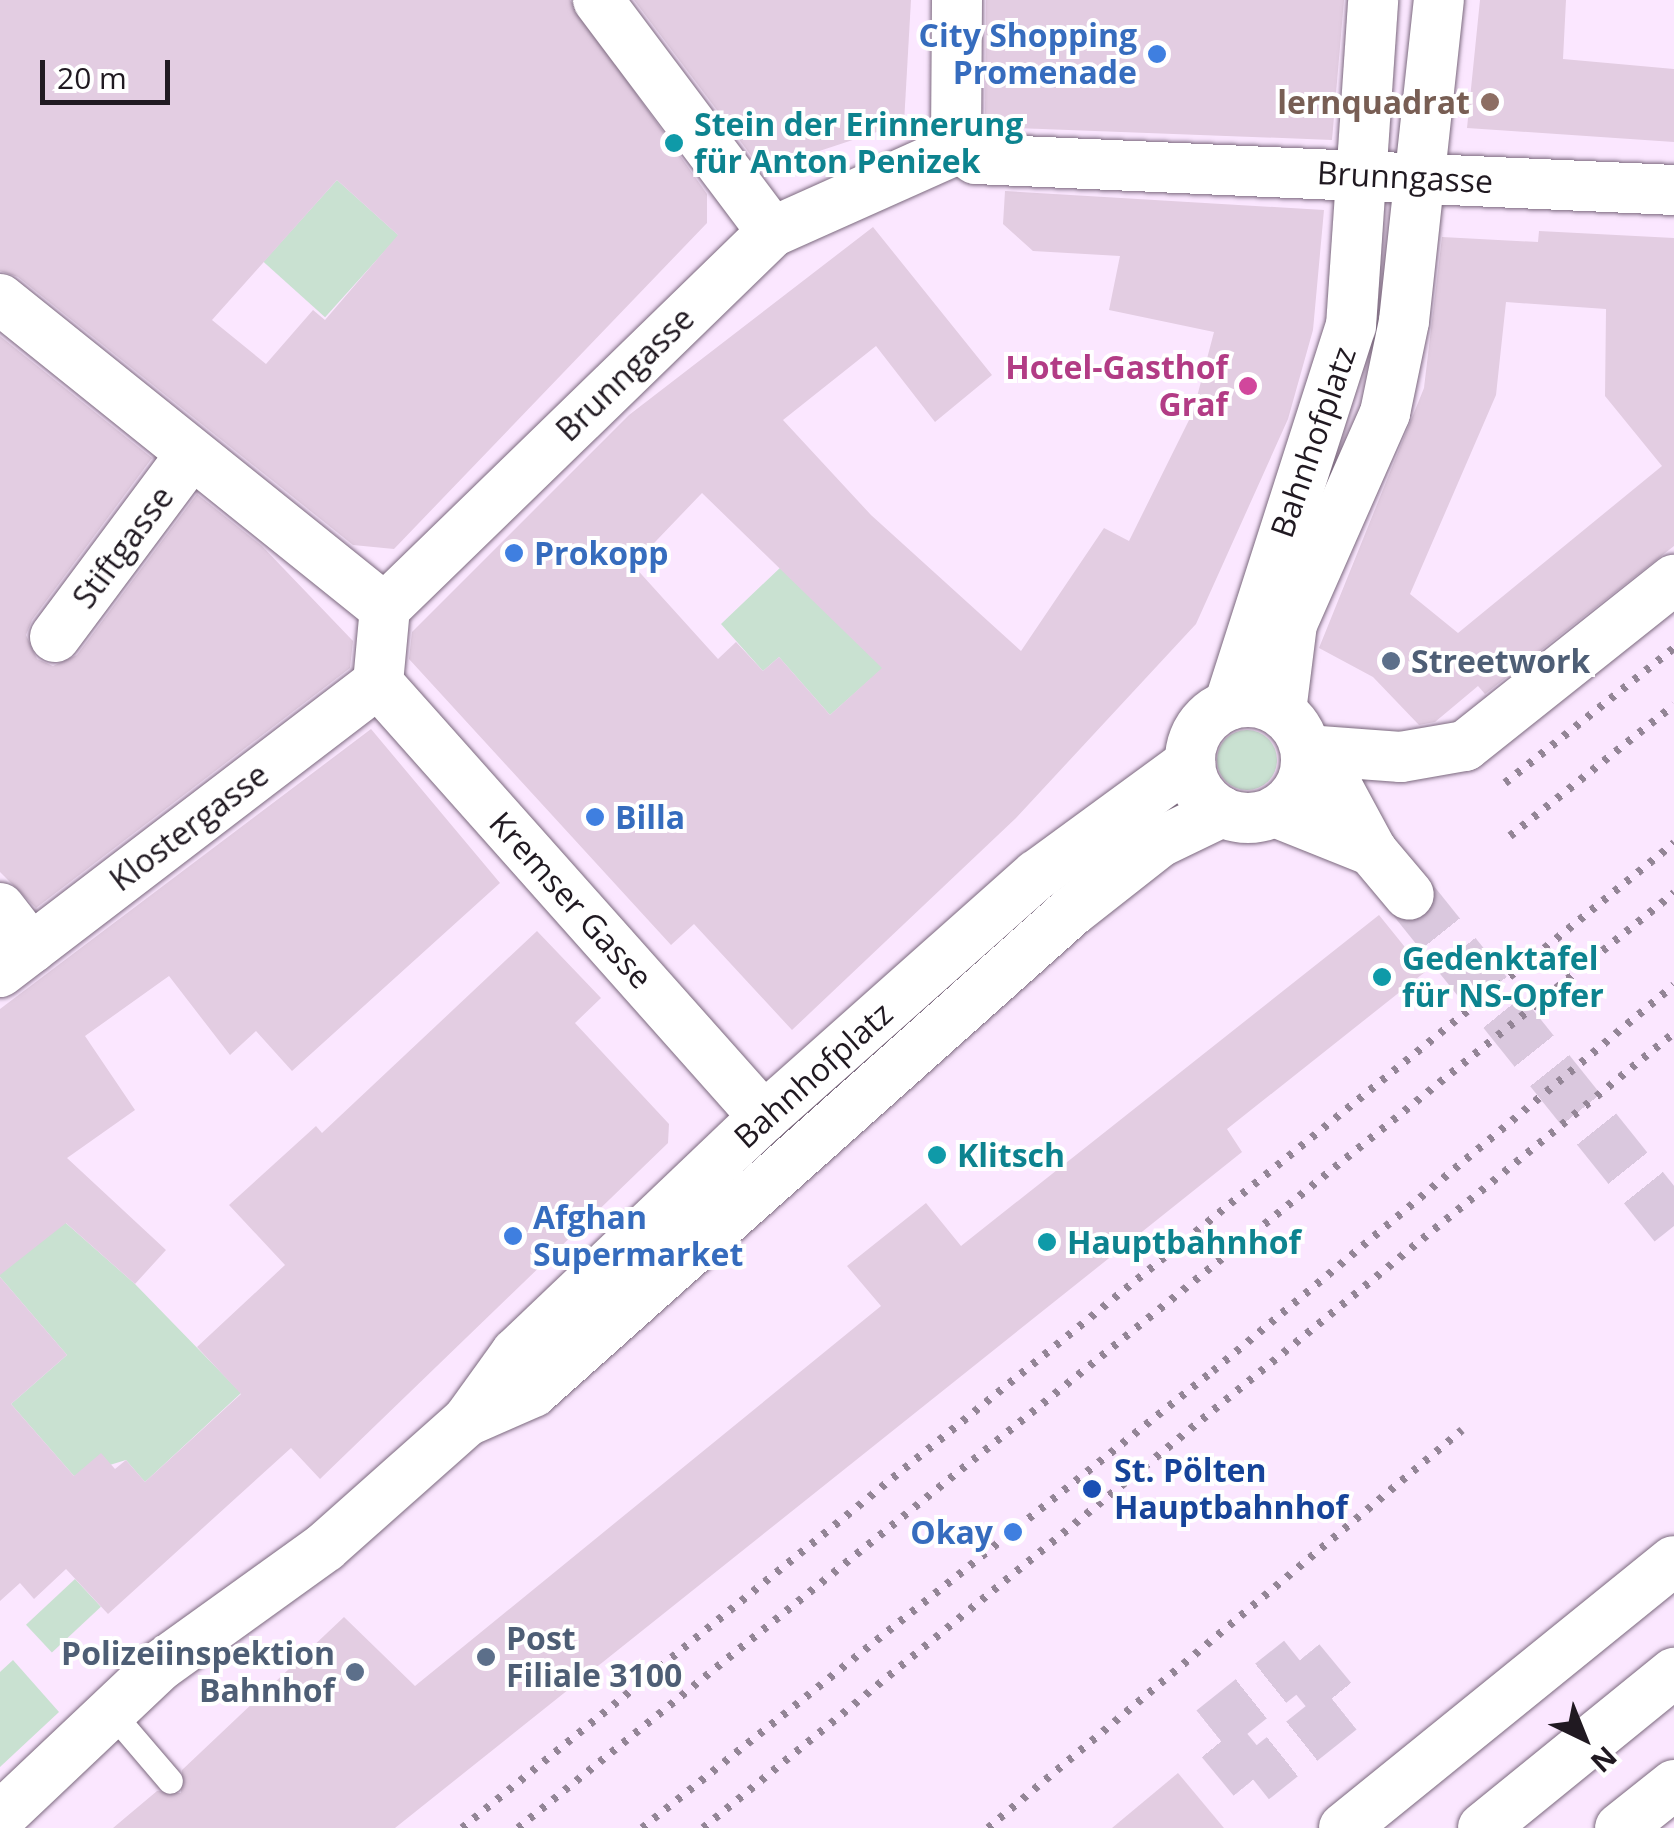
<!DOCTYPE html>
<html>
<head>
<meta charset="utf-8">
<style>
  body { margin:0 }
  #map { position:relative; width:1674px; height:1828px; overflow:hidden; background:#fbe7ff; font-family:"Open Sans",sans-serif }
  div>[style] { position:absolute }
  .green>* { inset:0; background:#c9e1d1; transform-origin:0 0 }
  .round { border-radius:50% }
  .building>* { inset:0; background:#e3cde2 }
  .street-tunnel>* { height:50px; margin-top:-25px; transform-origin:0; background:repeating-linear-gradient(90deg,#dac8de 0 50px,transparent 0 75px) }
  .roads { filter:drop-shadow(0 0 2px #7b697e) drop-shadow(0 0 2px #7b697e) }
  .lane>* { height:25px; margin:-12.5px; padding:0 12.5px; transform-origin:12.5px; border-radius:12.5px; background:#fff }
  .street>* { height:50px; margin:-25px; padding:0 25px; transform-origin:25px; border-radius:25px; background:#fff }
  .street>.ring { margin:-25px; padding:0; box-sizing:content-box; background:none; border:50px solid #fff; border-radius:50% }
  .rail>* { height:8px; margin-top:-4px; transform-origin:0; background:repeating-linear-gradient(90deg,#938596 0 5px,transparent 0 15px) }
  .dots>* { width:28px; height:28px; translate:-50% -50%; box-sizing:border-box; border:5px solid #fff; border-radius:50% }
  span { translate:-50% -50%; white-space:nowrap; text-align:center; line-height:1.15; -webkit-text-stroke:8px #fff; paint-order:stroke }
  .shop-label { font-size:32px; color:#366cbe; font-weight:700 }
  .right { translate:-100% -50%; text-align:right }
  .left { translate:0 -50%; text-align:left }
  .education-label { font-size:32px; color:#785e54; font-weight:700 }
  .culture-label { font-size:32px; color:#0d838f; font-weight:700 }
  .street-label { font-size:32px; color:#201921 }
  .hotel-label { font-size:32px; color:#b23c85; font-weight:700 }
  .service-label { font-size:32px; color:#4e5e75; font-weight:700 }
  .transit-label { font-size:32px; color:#164399; font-weight:700 }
  .north { position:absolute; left:1534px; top:1688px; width:100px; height:100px; -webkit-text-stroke:8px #fff; paint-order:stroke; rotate:137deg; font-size:28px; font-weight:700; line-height:40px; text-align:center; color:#201921 }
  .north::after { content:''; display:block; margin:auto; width:35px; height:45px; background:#201921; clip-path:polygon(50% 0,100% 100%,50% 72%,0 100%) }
  .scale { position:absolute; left:40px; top:60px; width:130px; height:45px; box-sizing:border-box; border:5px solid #201921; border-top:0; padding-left:12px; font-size:30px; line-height:35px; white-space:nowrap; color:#201921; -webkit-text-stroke:8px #fff; paint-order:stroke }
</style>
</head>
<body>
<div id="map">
  <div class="green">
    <div style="left:337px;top:180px;width:83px;height:110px;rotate:42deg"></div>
    <div style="clip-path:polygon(782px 566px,883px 668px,830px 715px,779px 657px,763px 671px,721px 624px)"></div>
    <div class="round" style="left:1217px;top:730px;width:60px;height:60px"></div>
    <div style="clip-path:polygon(0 1165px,135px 1284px,241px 1393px,145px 1482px,126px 1460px,74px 1476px,11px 1404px,67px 1355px,0 1277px)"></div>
    <div style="left:75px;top:1579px;width:38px;height:67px;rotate:47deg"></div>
    <div style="clip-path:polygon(13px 1660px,59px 1712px,0 1767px,0 1672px)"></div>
  </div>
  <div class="building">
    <div style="clip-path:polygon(evenodd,0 0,570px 0,707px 194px,707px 223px,394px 549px,353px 545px,18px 277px,0 271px,0 0,337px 180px,398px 235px,325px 320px,313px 310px,266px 364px,212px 320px,337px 180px)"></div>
    <div style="clip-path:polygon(634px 0,911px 0,904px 123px,762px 170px)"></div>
    <div style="clip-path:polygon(986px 0,1344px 0,1332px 140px,993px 127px,985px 120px)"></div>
    <div style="clip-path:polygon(1480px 0,1566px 0,1563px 59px,1674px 69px,1674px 142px,1467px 128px)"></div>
    <div style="clip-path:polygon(evenodd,1005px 191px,1324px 210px,1313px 330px,1288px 419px,1196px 624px,1016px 818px,792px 1030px,694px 924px,671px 945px,409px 659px,412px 632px,629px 415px,873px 227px,992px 375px,935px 422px,876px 346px,783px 420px,871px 515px,1021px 651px,1104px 528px,1129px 541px,1193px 412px,1214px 332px,1109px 310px,1120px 256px,1033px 251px,1003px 224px,1005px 191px,702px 493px,882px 668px,830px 715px,779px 657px,763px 671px,736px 642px,718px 659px,633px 565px,702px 493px)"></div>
    <div style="clip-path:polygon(evenodd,1539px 231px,1674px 238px,1674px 546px,1485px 694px,1478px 686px,1435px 722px,1419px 725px,1373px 677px,1319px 648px,1424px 388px,1442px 237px,1538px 242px,1539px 231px,1506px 302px,1606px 309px,1605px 396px,1662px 466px,1458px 633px,1410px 594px,1496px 395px,1506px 302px)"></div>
    <div style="clip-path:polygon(0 336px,152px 458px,32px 620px,26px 635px,37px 659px,53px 666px,77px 655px,197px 494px,262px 546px,353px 641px,350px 668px,36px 908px,0 872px)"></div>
    <div style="clip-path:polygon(371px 729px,500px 883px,292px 1071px,256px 1031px,230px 1055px,169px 976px,85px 1036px,135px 1110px,67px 1158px,166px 1250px,135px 1284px,66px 1223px,0 1275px,0 1009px)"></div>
    <div style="clip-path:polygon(1379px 915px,1425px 972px,1227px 1129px,1242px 1152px,395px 1828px,113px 1828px,157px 1791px,181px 1793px,182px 1770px,344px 1617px,415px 1686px,881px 1306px,847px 1266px,926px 1203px,961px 1246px)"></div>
    <div style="clip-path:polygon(537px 931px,601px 998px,575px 1023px,669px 1124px,668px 1143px,320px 1479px,291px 1448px,108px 1614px,66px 1569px,34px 1599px,20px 1583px,0 1601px,0 1277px,67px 1355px,11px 1404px,74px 1476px,101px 1453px,115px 1469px,126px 1460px,145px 1482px,241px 1394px,197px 1347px,285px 1265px,229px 1205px,316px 1126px,322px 1133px)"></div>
    <div style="clip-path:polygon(1178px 1773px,1224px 1828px,1112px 1828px)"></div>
  </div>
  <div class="street-tunnel">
    <div style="left:1409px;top:895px;width:424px;rotate:51.3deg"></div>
    <div style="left:1300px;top:1660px;width:65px;rotate:50.6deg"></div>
    <div style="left:1341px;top:1710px;width:112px;rotate:141.5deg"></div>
    <div style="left:1253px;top:1780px;width:65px;rotate:-129.4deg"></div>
    <div style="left:1212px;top:1730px;width:112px;rotate:-38.5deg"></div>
  </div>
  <div class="roads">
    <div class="lane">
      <div style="left:112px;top:1713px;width:89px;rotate:49.5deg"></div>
    </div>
    <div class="street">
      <div style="left:598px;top:0;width:290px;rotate:53.1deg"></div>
      <div style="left:957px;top:0;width:130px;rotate:90.4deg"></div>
      <div style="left:956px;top:130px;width:18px;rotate:77deg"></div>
      <div style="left:960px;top:148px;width:19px;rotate:35deg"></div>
      <div style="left:976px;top:159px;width:699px;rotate:2.54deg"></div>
      <div style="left:0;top:299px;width:494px;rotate:38.8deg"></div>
      <div style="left:55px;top:637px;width:226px;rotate:-53.3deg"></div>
      <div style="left:378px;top:683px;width:75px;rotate:-84.7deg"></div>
      <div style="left:385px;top:608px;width:540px;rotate:-44.17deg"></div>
      <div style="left:772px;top:232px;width:206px;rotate:-24.1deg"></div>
      <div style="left:378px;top:683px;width:581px;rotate:48.35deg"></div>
      <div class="ring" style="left:1190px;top:702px;width:66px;height:66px"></div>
      <div style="left:1229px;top:705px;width:398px;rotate:-72.2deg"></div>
      <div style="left:1351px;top:326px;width:327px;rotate:-86.1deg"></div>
      <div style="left:1281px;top:711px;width:88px;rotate:-82.8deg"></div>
      <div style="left:1292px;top:624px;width:231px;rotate:-66.2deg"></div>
      <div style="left:1385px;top:413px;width:94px;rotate:-78.3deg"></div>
      <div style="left:1404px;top:321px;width:323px;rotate:-83.8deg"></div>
      <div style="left:1306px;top:750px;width:95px;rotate:4.2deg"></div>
      <div style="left:1401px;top:757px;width:65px;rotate:-9.8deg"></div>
      <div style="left:1465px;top:746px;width:267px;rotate:-38.5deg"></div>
      <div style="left:1307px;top:761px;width:43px;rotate:42.2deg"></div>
      <div style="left:1339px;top:790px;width:69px;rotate:61.6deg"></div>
      <div style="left:1372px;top:851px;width:57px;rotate:49.9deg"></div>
      <div style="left:1275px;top:812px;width:105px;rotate:21.9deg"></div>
      <div style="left:0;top:908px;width:51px;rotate:52.2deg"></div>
      <div style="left:0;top:972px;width:476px;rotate:-37.4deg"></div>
      <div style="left:467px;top:1421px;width:72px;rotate:-23.7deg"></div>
      <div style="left:533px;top:1392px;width:722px;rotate:-41.75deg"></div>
      <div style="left:1072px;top:911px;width:112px;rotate:-38.1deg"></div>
      <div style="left:1160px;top:842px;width:69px;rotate:-25.8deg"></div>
      <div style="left:0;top:1817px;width:221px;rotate:-43.4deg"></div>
      <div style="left:161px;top:1665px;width:202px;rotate:-35.7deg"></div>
      <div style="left:325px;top:1547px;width:190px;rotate:-41.6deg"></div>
      <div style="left:467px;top:1421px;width:84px;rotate:-54.2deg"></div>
      <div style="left:516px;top:1353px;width:342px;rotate:-43.6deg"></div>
      <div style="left:764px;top:1117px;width:365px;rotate:-41.6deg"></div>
      <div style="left:1037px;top:875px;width:190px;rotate:-36.2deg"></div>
      <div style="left:1344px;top:1828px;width:424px;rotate:-39deg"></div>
      <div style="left:1483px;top:1828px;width:246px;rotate:-39.1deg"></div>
      <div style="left:1620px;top:1828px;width:69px;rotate:-38.5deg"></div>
    </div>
  </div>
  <div class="rail">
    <div style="left:1505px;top:783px;width:216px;rotate:-38.6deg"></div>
    <div style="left:1510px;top:836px;width:210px;rotate:-38.6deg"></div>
    <div style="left:462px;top:1828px;width:1562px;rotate:-39.1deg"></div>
    <div style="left:518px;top:1828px;width:1487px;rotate:-38.97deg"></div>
    <div style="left:642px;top:1828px;width:731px;rotate:-38.67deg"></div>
    <div style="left:1213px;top:1371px;width:601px;rotate:-39.94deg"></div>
    <div style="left:703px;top:1828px;width:1255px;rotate:-39.31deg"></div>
    <div style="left:988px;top:1828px;width:619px;rotate:-40.02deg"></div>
  </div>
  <div class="dots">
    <div style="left:1157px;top:54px;background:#3f7fe0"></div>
    <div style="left:1490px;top:102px;background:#8d6e63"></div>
    <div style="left:674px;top:143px;background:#0f9aa8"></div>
    <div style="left:1248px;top:386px;background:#d1479c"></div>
    <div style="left:514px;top:553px;background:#3f7fe0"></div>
    <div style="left:1391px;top:661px;background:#5c6f8a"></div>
    <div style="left:595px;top:817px;background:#3f7fe0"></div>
    <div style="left:1382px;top:977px;background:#0f9aa8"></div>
    <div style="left:937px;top:1155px;background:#0f9aa8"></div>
    <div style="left:513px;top:1236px;background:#3f7fe0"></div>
    <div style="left:1047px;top:1242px;background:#0f9aa8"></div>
    <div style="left:1092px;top:1489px;background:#1a4fb4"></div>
    <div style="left:1013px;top:1532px;background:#3f7fe0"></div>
    <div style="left:486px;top:1657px;background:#5c6f8a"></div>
    <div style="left:355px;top:1672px;background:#5c6f8a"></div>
  </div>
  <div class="shop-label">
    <span class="right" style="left:1137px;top:54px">City Shopping<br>Promenade</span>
    <span class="left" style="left:534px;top:553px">Prokopp</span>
    <span class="left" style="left:615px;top:817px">Billa</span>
    <span class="left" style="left:533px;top:1236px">Afghan<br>Supermarket</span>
    <span class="right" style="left:993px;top:1532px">Okay</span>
  </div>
  <div class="education-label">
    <span class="right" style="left:1470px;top:102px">lernquadrat</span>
  </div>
  <div class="culture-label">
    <span class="left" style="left:694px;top:143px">Stein der Erinnerung<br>für Anton Penizek</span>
    <span class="left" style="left:1402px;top:977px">Gedenktafel<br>für NS-Opfer</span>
    <span class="left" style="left:957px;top:1155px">Klitsch</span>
    <span class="left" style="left:1067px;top:1242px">Hauptbahnhof</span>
  </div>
  <div class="street-label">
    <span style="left:1405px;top:177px;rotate:3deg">Brunngasse</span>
    <span style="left:625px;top:374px;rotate:-44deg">Brunngasse</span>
    <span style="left:1313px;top:442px;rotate:-71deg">Bahnhofplatz</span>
    <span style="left:123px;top:547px;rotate:-53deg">Stiftgasse</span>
    <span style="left:189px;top:827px;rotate:-37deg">Klostergasse</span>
    <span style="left:571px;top:900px;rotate:48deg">Kremser Gasse</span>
    <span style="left:813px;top:1075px;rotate:-42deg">Bahnhofplatz</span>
  </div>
  <div class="hotel-label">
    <span class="right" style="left:1228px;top:386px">Hotel-Gasthof<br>Graf</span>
  </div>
  <div class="service-label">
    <span class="left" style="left:1411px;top:661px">Streetwork</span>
    <span class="left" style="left:506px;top:1657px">Post<br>Filiale 3100</span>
    <span class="right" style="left:335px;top:1672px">Polizeiinspektion<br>Bahnhof</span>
  </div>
  <div class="transit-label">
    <span class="left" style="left:1114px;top:1489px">St. Pölten<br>Hauptbahnhof</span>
  </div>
  <div class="north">N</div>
  <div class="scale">20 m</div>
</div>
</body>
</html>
